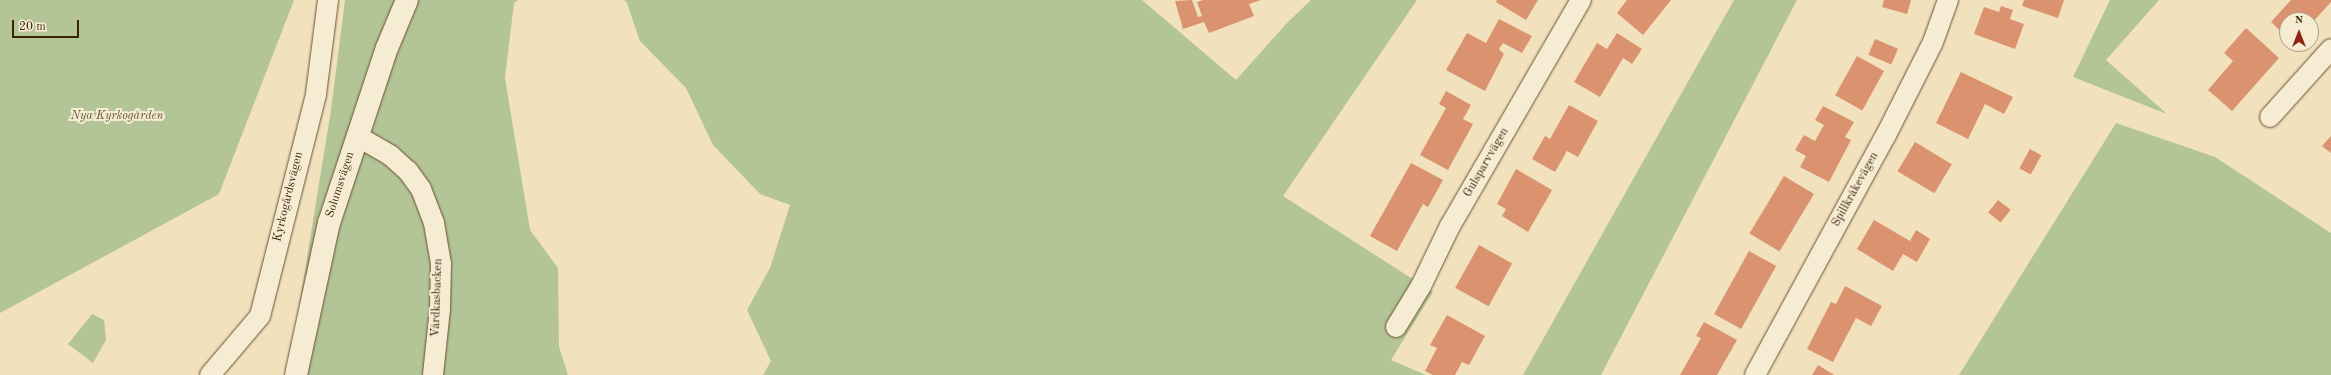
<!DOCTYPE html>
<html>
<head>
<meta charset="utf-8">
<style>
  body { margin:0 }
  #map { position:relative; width:2331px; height:375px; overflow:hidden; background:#f1e1bd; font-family:"Old Standard TT",serif }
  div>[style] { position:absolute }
  .green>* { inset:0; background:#b3c496 }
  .building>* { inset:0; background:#da936e; transform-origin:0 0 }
  .roads { filter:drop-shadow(0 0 1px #675132) drop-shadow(0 0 1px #675132) }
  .minor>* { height:20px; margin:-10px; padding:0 10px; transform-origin:10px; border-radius:10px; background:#f6ecd4 }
  .secondary>* { height:22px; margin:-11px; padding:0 11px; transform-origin:11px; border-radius:11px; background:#f6ecd4 }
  span { translate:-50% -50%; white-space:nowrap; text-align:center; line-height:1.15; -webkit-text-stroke:4px #f6ecd4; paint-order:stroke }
  .park-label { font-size:12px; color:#5e5230; font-style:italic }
  .street-label { font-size:12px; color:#392104 }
  .north { position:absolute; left:2279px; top:12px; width:40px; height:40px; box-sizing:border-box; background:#f6ecd4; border:1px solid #aa9b81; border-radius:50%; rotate:0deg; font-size:11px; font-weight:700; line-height:16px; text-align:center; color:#392104 }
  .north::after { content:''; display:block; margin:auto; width:14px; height:18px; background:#8f2418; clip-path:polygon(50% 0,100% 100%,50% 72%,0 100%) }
  .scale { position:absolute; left:12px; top:20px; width:67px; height:18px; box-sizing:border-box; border:2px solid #392104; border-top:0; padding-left:5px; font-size:12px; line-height:14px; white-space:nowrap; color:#392104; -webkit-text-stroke:3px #f6ecd4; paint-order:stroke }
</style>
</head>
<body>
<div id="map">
  <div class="green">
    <div style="clip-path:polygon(0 0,294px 0,219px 194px,0 313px)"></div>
    <div style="clip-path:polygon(345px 0,518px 0,514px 3px,505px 78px,530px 230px,558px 268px,559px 347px,568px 375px,288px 375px,331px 110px)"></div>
    <div style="clip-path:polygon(624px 0,1142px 0,1236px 80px,1287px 23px,1311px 0,1417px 0,1283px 196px,1433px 292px,1391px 360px,1426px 375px,763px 375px,771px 361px,747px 310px,770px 268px,790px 205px,760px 194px,713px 145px,686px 88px,640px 41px,627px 3px)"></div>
    <div style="clip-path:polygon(1734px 0,1797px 0,1601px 375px,1523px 375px)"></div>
    <div style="clip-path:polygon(2110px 0,2159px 0,2106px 60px,2167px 114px,2073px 77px)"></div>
    <div style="clip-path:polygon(2116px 123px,2215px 157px,2331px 233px,2331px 375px,1959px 375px)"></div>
    <div style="clip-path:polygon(92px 314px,104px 320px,106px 340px,93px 363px,68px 344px)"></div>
  </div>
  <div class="building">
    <div style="clip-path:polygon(1192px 0,1198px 17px,1202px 16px,1197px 2px,1203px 0,1261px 0,1249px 4px,1254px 16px,1209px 33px,1204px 22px,1183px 29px,1175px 1px)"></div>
    <div style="clip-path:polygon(1497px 0,1538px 0,1526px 20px,1496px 2px)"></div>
    <div style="clip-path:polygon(1627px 0,1671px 0,1643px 35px,1617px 13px)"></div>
    <div style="clip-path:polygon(1884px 0,1911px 0,1907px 14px,1882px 7px)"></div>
    <div style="clip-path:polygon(2024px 0,2064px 0,2058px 18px,2022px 6px)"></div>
    <div style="clip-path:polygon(2291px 0,2331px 0,2331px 2px,2311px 24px,2311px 20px,2287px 20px,2287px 37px,2271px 22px)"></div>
    <div style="clip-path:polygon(2001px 6px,2013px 10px,2010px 19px,2024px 24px,2015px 49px,1974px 34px,1984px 7px,1999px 12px)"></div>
    <div style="clip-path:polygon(1499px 19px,1532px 36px,1522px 53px,1503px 43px,1499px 49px,1504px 54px,1485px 91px,1446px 70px,1467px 33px,1486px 43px)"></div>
    <div style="clip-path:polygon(2246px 28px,2279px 58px,2232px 111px,2208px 90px,2233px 61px,2224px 53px)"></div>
    <div style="clip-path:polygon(1617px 33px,1642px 49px,1632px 64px,1623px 58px,1600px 97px,1574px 82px,1597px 43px,1607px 49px)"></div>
    <div style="left:1875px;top:39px;width:25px;height:17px;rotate:23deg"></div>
    <div style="left:1857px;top:56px;width:31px;height:45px;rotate:29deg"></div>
    <div style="clip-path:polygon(1961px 72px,2013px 97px,2004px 114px,1985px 104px,1968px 139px,1936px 123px)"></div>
    <div style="clip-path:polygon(1446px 91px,1471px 105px,1463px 119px,1473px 124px,1448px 170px,1420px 155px,1446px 108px,1439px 104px)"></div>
    <div style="clip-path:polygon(1569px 105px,1598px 121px,1578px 157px,1567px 151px,1555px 172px,1532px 159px,1545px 136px,1550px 139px)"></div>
    <div style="clip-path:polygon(1823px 106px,1854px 122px,1845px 137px,1851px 140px,1829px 182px,1800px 167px,1806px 156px,1795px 150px,1804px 135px,1815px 141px,1824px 125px,1815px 120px)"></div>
    <div style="clip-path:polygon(2331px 136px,2331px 153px,2322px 146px)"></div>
    <div style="left:1915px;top:142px;width:43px;height:34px;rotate:31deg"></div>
    <div style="left:2030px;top:149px;width:13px;height:22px;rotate:29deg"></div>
    <div style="clip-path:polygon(1411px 163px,1443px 180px,1428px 207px,1423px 204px,1397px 251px,1370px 236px)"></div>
    <div style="clip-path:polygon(1516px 169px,1552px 190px,1528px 232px,1502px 216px,1506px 209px,1497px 204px)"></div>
    <div style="left:1784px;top:176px;width:35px;height:67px;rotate:31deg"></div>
    <div style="left:1998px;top:200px;width:16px;height:16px;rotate:38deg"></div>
    <div style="clip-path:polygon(1874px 220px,1910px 241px,1916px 230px,1930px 239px,1917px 262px,1903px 254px,1893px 271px,1857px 249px)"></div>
    <div style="left:1479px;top:245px;width:38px;height:49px;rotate:29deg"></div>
    <div style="left:1749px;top:251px;width:31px;height:72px;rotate:29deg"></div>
    <div style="clip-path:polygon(1845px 286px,1882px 306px,1871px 326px,1856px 318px,1833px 362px,1807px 349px,1831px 302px,1836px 304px)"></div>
    <div style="clip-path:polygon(1447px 315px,1485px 336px,1469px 365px,1462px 362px,1455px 375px,1433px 375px,1425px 371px,1437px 348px,1430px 345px)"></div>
    <div style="clip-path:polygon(1704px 322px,1737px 340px,1717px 375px,1680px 375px,1701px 338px,1696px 336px)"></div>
    <div style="clip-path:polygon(1818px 365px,1834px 375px,1812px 375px)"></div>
  </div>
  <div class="roads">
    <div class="minor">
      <div style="left:2270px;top:117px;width:91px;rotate:-48.1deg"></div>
      <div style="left:357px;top:136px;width:38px;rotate:30deg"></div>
      <div style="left:390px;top:155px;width:24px;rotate:42deg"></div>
      <div style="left:408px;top:171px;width:22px;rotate:54deg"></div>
      <div style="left:421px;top:189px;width:36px;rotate:69deg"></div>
      <div style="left:434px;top:223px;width:42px;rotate:80.3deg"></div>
      <div style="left:441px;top:264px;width:45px;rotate:91.3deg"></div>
      <div style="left:440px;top:309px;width:66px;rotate:96.1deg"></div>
      <div style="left:1396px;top:327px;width:48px;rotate:-58.6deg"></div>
      <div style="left:1421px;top:286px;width:67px;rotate:-64.2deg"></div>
      <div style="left:1450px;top:226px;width:261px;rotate:-59.9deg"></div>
      <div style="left:210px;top:375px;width:77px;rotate:-49.7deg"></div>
      <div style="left:260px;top:316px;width:229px;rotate:-75.8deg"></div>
      <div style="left:316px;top:94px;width:95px;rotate:-82.7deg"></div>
      <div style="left:1755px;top:375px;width:271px;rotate:-61.4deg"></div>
      <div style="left:1885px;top:137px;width:106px;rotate:-63.2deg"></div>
      <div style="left:1933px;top:42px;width:45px;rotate:-70.3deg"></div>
    </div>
    <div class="secondary">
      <div style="left:296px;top:375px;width:156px;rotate:-77.8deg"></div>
      <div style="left:329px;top:223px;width:184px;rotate:-71.7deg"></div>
      <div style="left:387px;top:48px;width:52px;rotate:-67.4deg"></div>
    </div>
  </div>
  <div class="park-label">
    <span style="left:117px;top:117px">Nya Kyrkogården</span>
  </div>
  <div class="street-label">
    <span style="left:1487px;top:163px;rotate:-60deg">Gulsparvvägen</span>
    <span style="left:341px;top:185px;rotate:-72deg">Solumsvägen</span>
    <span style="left:1856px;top:190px;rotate:-61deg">Spillkråkevägen</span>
    <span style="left:289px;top:197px;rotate:-76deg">Kyrkogårdsvägen</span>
    <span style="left:438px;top:298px;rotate:-88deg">Vårdkasbacken</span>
  </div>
  <div class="north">N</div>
  <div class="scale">20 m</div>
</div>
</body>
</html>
